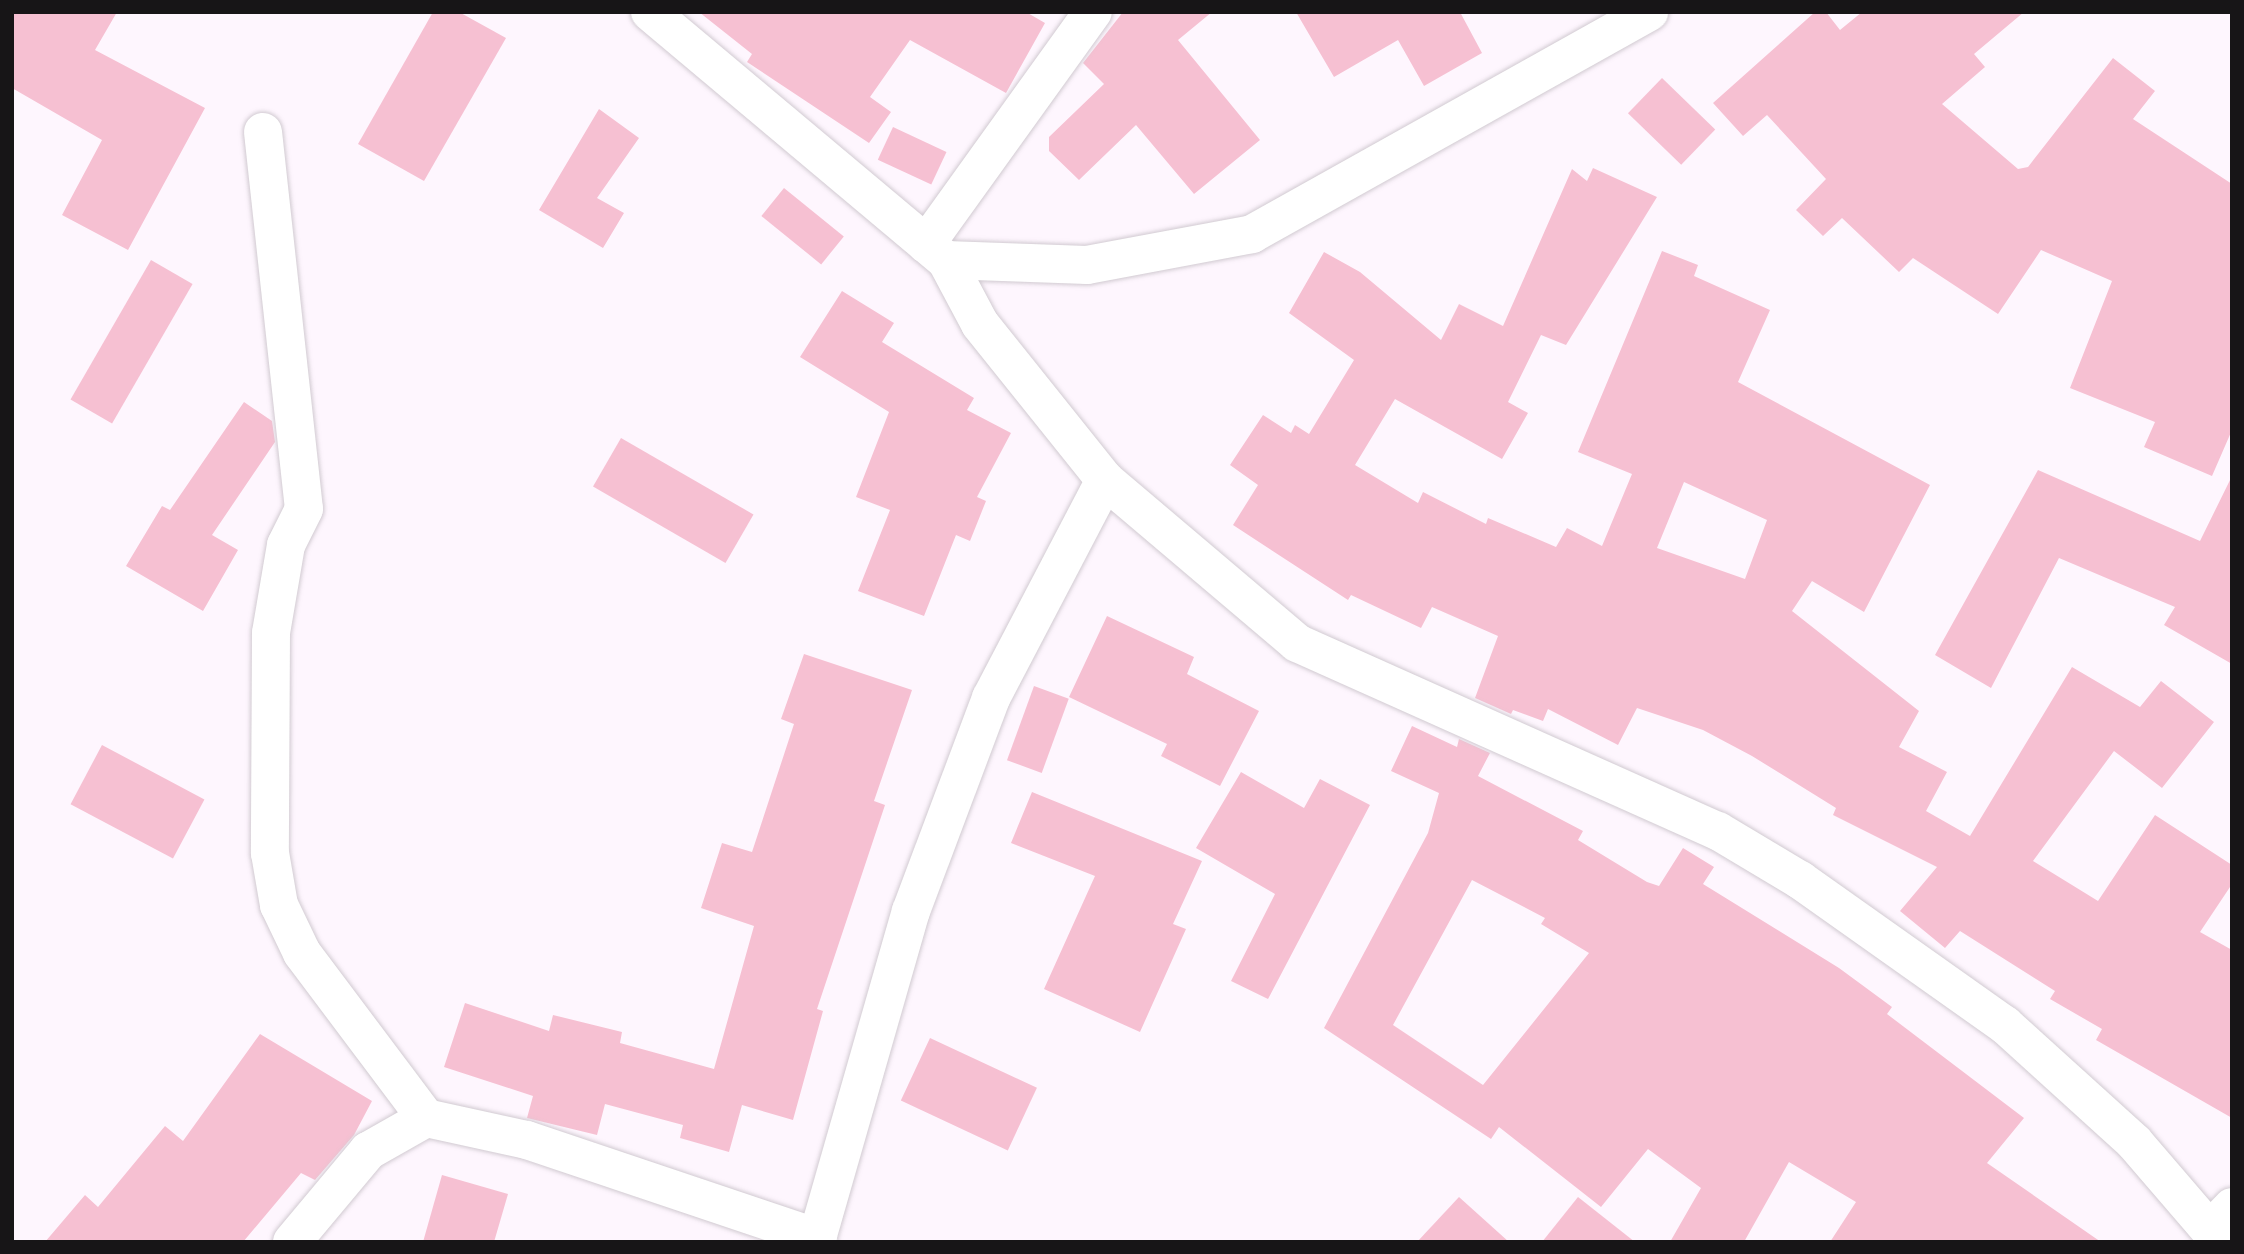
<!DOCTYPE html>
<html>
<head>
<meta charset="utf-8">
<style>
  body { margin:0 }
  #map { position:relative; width:2244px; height:1254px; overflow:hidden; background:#fef6fe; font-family:Georgia,serif }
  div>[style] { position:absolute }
  .building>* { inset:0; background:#f6c0d2; transform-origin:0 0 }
  .roads { filter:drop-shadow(0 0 2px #d1cad1) drop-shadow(0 0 2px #d1cad1) }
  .minor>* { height:38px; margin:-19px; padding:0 19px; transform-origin:19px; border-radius:19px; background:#fff }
  .secondary>* { height:38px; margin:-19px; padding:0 19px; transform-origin:19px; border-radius:19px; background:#fff }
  span { translate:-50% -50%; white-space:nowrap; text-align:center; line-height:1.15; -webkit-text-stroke:7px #fef6fe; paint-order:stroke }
  .frame { position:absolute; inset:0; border:14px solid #171517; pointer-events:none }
</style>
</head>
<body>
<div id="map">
  <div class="building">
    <div style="clip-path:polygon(12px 12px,117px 12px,95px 50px,205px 108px,128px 250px,62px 215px,102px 140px,12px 88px)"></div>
    <div style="clip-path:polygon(433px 12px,459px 12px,506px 38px,424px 181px,358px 144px)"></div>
    <div style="clip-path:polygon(699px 12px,1026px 12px,1045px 23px,1006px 93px,910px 40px,870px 97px,891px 112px,869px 143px,747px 62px,752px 54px)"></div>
    <div style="clip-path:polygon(1123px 12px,1212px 12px,1178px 40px,1260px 140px,1194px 194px,1136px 125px,1079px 180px,1049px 151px,1049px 137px,1104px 84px,1083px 63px)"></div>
    <div style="clip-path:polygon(1296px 12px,1460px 12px,1482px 53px,1424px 86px,1398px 40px,1334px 77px)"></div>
    <div style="clip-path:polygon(1815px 12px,1826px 12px,1840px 30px,1862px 12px,2024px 12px,1974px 54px,1985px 67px,1942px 104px,2018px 169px,2028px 167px,2113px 58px,2155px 91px,2133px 119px,2232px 184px,2232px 430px,2212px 476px,2144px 447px,2155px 422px,2070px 388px,2112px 281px,2041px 250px,1998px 314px,1913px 258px,1899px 272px,1842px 218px,1823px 236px,1796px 210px,1826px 179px,1767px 115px,1743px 136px,1713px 103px)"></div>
    <div style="left:1662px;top:78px;width:74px;height:49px;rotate:44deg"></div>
    <div style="clip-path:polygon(599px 109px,639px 138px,597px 198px,624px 213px,603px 248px,539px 210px)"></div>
    <div style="left:893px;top:127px;width:59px;height:36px;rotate:25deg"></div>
    <div style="clip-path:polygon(evenodd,1593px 168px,1657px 197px,1566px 345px,1541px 335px,1508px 402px,1528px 413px,1502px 459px,1395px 399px,1355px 465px,1418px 503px,1423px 492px,1486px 524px,1488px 518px,1556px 547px,1567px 528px,1602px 546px,1632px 474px,1578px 452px,1662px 251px,1698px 265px,1694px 276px,1770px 310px,1738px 382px,1930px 485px,1864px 612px,1812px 581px,1792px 611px,1919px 711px,1899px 747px,1947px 772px,1926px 811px,1970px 836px,2072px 667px,2140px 707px,2161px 681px,2214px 722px,2162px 788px,2114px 751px,2033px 861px,2098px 901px,2155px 815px,2232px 865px,2232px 884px,2200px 932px,2232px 950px,2232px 1118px,2096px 1040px,2102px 1029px,2050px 999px,2055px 991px,1960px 931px,1945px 948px,1900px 911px,1937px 867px,1833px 815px,1836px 808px,1752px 756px,1703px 730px,1637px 708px,1618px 745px,1548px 709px,1543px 721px,1513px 710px,1511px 714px,1475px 698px,1498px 636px,1432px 607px,1421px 628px,1351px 595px,1348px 600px,1233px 525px,1258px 485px,1230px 465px,1263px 415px,1291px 433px,1295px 425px,1309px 434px,1354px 360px,1289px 313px,1324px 252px,1360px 272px,1441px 340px,1459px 304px,1503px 326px,1572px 169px,1587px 181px,1593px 168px,1684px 482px,1767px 520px,1745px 579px,1657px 548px,1684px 482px)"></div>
    <div style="left:784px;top:188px;width:77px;height:36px;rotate:39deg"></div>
    <div style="left:151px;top:260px;width:48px;height:161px;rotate:30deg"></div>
    <div style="clip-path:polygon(842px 291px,894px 323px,882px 342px,974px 398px,967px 410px,1011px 433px,977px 497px,986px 501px,970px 541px,956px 535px,924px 616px,858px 591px,890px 510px,856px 497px,889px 412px,800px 357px)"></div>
    <div style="clip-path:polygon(244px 402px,272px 421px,275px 442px,212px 535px,238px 550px,203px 611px,126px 566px,162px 506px,170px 510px)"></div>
    <div style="left:621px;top:438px;width:153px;height:56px;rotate:30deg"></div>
    <div style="clip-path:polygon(2038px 470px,2200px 541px,2232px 476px,2232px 664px,2164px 625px,2175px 607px,2059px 558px,1991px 688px,1935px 655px)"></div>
    <div style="clip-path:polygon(1107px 616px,1194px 657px,1187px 674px,1259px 711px,1220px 786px,1161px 756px,1167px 744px,1069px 697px)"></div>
    <div style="clip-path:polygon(804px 654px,912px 690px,874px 801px,885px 805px,817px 1009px,823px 1011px,793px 1120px,742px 1105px,729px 1152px,680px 1138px,683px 1125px,605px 1104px,597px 1135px,527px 1118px,533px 1096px,444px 1067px,465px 1003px,549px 1031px,553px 1015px,622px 1032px,620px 1043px,714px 1069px,754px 926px,701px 908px,722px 843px,752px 852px,794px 724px,781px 719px)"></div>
    <div style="left:1034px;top:686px;width:37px;height:79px;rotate:20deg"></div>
    <div style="clip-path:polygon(evenodd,1412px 726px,1457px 747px,1459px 739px,1490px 753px,1478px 776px,1583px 831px,1578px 840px,1647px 882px,1659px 886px,1683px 848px,1714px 867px,1703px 884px,1839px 968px,1892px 1007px,1887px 1014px,2024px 1118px,1987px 1163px,2101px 1242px,1830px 1242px,1856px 1202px,1789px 1162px,1744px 1242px,1670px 1242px,1701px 1188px,1648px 1149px,1601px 1207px,1499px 1127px,1491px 1139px,1324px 1028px,1428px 833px,1439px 793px,1391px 771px,1412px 726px,1472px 880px,1545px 918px,1541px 924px,1589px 953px,1483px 1085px,1393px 1025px,1472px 880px)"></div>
    <div style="left:102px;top:745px;width:116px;height:67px;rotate:28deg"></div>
    <div style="clip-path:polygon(1241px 772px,1304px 808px,1320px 779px,1370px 805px,1268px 999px,1231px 981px,1275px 894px,1196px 848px)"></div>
    <div style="clip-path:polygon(1032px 792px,1202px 861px,1173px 924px,1186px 929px,1140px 1032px,1044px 989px,1095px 876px,1011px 843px)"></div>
    <div style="clip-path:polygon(260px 1034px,372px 1101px,354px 1135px,315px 1180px,301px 1173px,243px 1242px,45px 1242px,85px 1195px,98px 1207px,165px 1126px,183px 1141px)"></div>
    <div style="left:930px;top:1038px;width:118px;height:69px;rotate:25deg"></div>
    <div style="clip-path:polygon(442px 1175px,508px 1194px,494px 1242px,423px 1242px)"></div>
    <div style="clip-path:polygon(1459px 1197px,1509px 1242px,1417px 1242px)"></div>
    <div style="clip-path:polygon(1578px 1197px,1635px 1242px,1542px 1242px)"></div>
  </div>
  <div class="roads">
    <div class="minor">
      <div style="left:263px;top:132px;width:379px;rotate:83.8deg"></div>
      <div style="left:304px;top:509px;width:40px;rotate:116.6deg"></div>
      <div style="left:286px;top:545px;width:89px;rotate:99.7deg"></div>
      <div style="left:271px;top:633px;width:220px;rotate:90.3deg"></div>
      <div style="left:270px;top:853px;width:53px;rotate:80.2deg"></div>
      <div style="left:279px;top:905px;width:53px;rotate:64.4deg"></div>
      <div style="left:302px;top:953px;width:206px;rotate:53.1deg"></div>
      <div style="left:426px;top:1118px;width:103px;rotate:12.3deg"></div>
      <div style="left:527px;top:1140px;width:307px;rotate:18.6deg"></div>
      <div style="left:926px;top:244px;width:286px;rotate:-54.3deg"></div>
      <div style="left:946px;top:260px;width:72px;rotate:62deg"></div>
      <div style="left:980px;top:324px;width:200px;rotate:51.3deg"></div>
      <div style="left:1105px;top:480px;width:252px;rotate:40.3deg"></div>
      <div style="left:1297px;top:643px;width:461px;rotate:24.1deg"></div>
      <div style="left:1718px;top:831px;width:96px;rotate:30.9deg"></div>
      <div style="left:1800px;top:880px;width:251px;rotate:35.3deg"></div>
      <div style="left:2005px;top:1025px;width:174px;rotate:42.2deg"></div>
      <div style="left:2134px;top:1142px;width:132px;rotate:49.3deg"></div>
      <div style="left:2210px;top:1230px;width:32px;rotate:-46deg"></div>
      <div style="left:292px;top:1242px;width:119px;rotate:-50.1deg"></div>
      <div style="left:368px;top:1151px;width:67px;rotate:-29.6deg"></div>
      <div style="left:816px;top:1242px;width:344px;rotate:-74deg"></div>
      <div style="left:911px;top:911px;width:228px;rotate:-69.4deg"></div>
      <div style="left:991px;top:698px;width:246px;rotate:-62.4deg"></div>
    </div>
    <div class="secondary">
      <div style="left:650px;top:12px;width:386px;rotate:40deg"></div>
      <div style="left:946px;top:260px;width:141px;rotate:2deg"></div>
      <div style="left:1087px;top:265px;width:168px;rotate:-10.6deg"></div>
      <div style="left:1252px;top:234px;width:455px;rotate:-29.2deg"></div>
    </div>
  </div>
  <div class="frame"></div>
</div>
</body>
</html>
